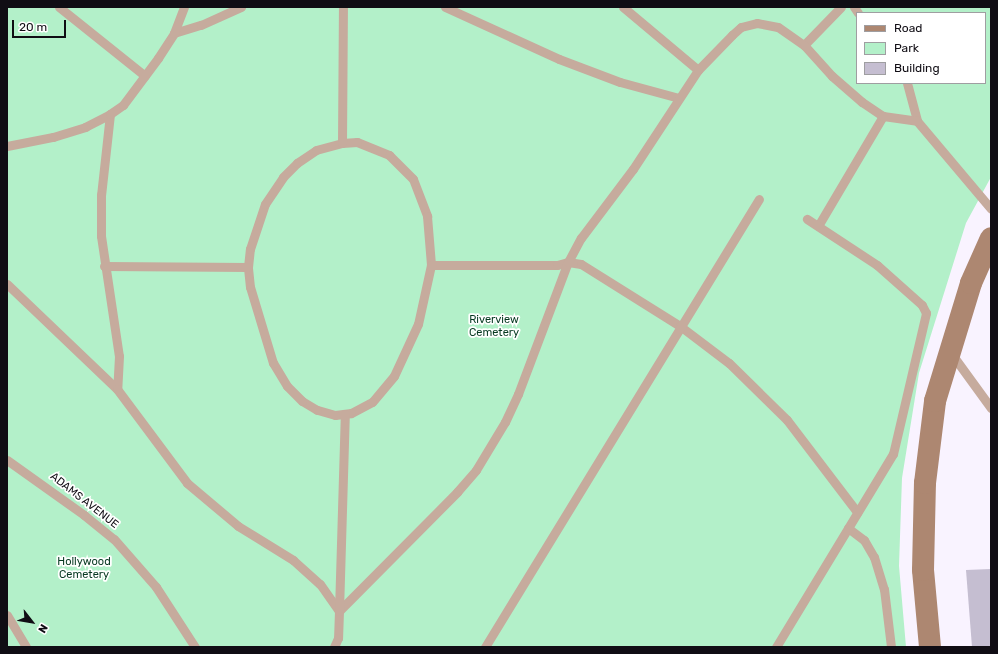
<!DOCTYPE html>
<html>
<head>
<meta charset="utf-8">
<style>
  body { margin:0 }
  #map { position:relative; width:998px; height:654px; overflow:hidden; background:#f9f3ff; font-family:Rubik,sans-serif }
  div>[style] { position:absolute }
  .green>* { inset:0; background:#b3f0c9 }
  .building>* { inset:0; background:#c5bed1 }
  .lane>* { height:9px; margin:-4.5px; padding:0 4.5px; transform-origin:4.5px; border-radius:4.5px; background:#c6ab9d }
  .secondary>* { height:22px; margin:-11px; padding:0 11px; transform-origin:11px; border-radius:11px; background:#ad8771 }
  span { translate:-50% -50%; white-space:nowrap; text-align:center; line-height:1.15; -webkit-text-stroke:3.5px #fff; paint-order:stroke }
  .park-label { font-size:11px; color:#053820 }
  .street-label { font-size:11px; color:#100d14 }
  .frame { position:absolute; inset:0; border:8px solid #100d14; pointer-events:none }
  .legend { position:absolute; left:856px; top:12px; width:130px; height:72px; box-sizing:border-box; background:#fff; border:1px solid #9f9ea1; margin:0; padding:5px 7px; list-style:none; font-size:12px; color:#100d14 }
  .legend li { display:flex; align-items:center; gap:8px; height:20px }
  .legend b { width:20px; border:1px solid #9f9ea1 }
  .north { position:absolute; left:12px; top:602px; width:40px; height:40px; -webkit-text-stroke:3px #fff; paint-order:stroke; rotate:121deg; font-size:11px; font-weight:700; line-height:16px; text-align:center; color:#100d14 }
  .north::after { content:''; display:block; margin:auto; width:14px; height:18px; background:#100d14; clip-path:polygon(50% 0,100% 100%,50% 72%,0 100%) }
  .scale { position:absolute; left:12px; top:20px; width:54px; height:18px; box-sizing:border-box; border:2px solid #100d14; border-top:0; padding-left:5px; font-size:12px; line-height:14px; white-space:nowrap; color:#100d14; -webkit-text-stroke:3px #fff; paint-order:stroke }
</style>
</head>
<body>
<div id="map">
  <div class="green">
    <div style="clip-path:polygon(evenodd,7px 7px,991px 7px,991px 177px,966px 223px,919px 373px,902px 478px,899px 566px,906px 647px,7px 647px,7px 7px,857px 13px,985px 13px,985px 83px,857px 83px,857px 13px)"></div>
  </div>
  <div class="building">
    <div style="clip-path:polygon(991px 569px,991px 647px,972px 647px,966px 570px)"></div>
  </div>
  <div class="lane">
    <div style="left:59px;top:7px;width:110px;rotate:38.7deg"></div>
    <div style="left:445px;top:7px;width:125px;rotate:24.5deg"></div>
    <div style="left:559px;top:59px;width:65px;rotate:20.7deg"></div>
    <div style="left:620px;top:82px;width:61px;rotate:15.2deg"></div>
    <div style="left:623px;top:7px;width:98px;rotate:40deg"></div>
    <div style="left:854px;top:7px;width:7px;rotate:56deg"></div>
    <div style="left:174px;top:33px;width:28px;rotate:-17deg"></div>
    <div style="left:201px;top:25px;width:44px;rotate:-24.2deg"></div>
    <div style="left:804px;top:45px;width:53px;rotate:-45.8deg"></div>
    <div style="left:907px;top:83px;width:39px;rotate:75deg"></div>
    <div style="left:917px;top:121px;width:115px;rotate:49.9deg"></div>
    <div style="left:110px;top:114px;width:81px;rotate:96.3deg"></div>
    <div style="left:101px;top:195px;width:41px;rotate:90deg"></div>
    <div style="left:101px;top:236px;width:121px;rotate:81.5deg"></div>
    <div style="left:119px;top:356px;width:33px;rotate:93deg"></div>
    <div style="left:357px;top:142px;width:35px;rotate:22deg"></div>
    <div style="left:389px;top:155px;width:34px;rotate:45deg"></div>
    <div style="left:413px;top:179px;width:40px;rotate:69deg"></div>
    <div style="left:427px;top:216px;width:49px;rotate:85.3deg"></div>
    <div style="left:431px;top:265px;width:60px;rotate:102.4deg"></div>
    <div style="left:418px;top:324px;width:57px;rotate:114.8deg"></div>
    <div style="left:394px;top:376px;width:34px;rotate:130deg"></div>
    <div style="left:372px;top:402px;width:24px;rotate:152deg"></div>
    <div style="left:351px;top:413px;width:16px;rotate:173deg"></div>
    <div style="left:335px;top:415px;width:19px;rotate:-164deg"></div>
    <div style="left:317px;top:410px;width:17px;rotate:-149deg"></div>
    <div style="left:302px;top:401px;width:21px;rotate:-135deg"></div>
    <div style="left:287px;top:386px;width:27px;rotate:-121deg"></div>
    <div style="left:273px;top:363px;width:79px;rotate:-106.8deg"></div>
    <div style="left:250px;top:287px;width:20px;rotate:-96deg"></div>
    <div style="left:248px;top:267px;width:18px;rotate:-84deg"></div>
    <div style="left:250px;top:249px;width:47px;rotate:-71.6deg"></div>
    <div style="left:265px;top:204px;width:32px;rotate:-56deg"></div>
    <div style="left:283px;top:177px;width:20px;rotate:-45deg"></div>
    <div style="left:297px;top:163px;width:23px;rotate:-34deg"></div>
    <div style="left:316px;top:150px;width:27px;rotate:-15deg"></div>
    <div style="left:342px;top:143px;width:15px;rotate:-4deg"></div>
    <div style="left:342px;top:143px;width:136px;rotate:-89.6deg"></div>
    <div style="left:7px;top:146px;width:47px;rotate:-11.1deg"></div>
    <div style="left:53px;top:137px;width:34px;rotate:-17deg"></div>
    <div style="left:85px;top:127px;width:28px;rotate:-27deg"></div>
    <div style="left:110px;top:114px;width:16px;rotate:-35deg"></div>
    <div style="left:123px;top:105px;width:59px;rotate:-53.3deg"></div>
    <div style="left:158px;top:58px;width:30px;rotate:-57deg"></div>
    <div style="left:174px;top:33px;width:28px;rotate:-69deg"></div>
    <div style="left:818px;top:226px;width:128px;rotate:-59.4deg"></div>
    <div style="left:431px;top:265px;width:126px"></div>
    <div style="left:557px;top:265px;width:11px;rotate:-15deg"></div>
    <div style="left:568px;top:262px;width:13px;rotate:9deg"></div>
    <div style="left:581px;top:264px;width:117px;rotate:32.1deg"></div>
    <div style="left:680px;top:326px;width:61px;rotate:37.1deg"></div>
    <div style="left:729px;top:363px;width:81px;rotate:44.5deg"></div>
    <div style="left:787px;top:420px;width:116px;rotate:52.7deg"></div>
    <div style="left:104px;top:266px;width:144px;rotate:0.4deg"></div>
    <div style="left:7px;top:284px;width:152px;rotate:43.7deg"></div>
    <div style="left:117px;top:389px;width:117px;rotate:53.3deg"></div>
    <div style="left:187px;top:483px;width:67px;rotate:40.1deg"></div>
    <div style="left:238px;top:526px;width:65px;rotate:31.7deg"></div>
    <div style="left:293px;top:560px;width:36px;rotate:42deg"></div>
    <div style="left:320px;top:584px;width:33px;rotate:55deg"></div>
    <div style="left:339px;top:611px;width:27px;rotate:92deg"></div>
    <div style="left:338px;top:638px;width:10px;rotate:114deg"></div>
    <div style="left:951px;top:353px;width:68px;rotate:54deg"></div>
    <div style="left:7px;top:460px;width:95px;rotate:35.5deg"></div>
    <div style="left:84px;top:515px;width:38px;rotate:39deg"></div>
    <div style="left:114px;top:539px;width:64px;rotate:48.8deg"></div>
    <div style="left:156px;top:587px;width:72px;rotate:57deg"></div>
    <div style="left:848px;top:528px;width:20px;rotate:37deg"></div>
    <div style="left:864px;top:540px;width:20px;rotate:60deg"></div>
    <div style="left:874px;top:557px;width:34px;rotate:73deg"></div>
    <div style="left:884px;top:589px;width:58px;rotate:83.1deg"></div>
    <div style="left:339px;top:611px;width:168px;rotate:-45.2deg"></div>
    <div style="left:457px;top:492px;width:29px;rotate:-49deg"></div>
    <div style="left:476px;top:470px;width:56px;rotate:-58.9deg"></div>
    <div style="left:505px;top:422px;width:31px;rotate:-65deg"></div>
    <div style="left:518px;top:394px;width:141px;rotate:-69.3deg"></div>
    <div style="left:568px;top:262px;width:27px;rotate:-62deg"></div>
    <div style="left:581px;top:238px;width:86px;rotate:-53deg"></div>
    <div style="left:633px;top:169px;width:118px;rotate:-56.7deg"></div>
    <div style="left:698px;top:70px;width:49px;rotate:-45.8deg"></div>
    <div style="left:732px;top:35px;width:12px;rotate:-42deg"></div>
    <div style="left:741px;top:27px;width:16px;rotate:-14deg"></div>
    <div style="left:757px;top:23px;width:21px;rotate:11deg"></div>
    <div style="left:778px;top:27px;width:32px;rotate:35deg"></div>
    <div style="left:804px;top:45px;width:42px;rotate:47.9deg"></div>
    <div style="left:832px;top:76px;width:40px;rotate:41deg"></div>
    <div style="left:862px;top:102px;width:25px;rotate:34deg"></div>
    <div style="left:883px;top:116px;width:34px;rotate:8deg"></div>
    <div style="left:339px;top:611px;width:197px;rotate:-88.3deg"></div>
    <div style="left:7px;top:615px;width:37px;rotate:59deg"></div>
    <div style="left:485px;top:647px;width:525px;rotate:-58.55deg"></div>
    <div style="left:776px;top:647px;width:226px;rotate:-58.8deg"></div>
    <div style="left:893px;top:454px;width:145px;rotate:-76.8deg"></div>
    <div style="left:926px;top:313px;width:9px;rotate:-117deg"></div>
    <div style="left:922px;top:305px;width:60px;rotate:-138.4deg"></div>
    <div style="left:877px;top:265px;width:84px;rotate:-146.7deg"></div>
  </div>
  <div class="secondary">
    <div style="left:930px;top:647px;width:77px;rotate:-95.2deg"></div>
    <div style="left:923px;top:570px;width:87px;rotate:-88.7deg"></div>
    <div style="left:925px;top:483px;width:83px;rotate:-83deg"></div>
    <div style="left:935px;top:401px;width:123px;rotate:-73deg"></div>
    <div style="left:971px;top:283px;width:49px;rotate:-66deg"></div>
  </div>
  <div class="park-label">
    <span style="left:494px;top:327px">Riverview<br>Cemetery</span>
    <span style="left:84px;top:569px">Hollywood<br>Cemetery</span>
  </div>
  <div class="street-label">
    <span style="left:84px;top:501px;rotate:38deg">ADAMS AVENUE</span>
  </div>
  <div class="frame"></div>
  <ul class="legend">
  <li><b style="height:5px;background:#ad8771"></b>Road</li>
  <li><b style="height:11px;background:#b3f0c9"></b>Park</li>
  <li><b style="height:11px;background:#c5bed1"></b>Building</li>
  </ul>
  <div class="north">N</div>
  <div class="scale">20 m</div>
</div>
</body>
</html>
